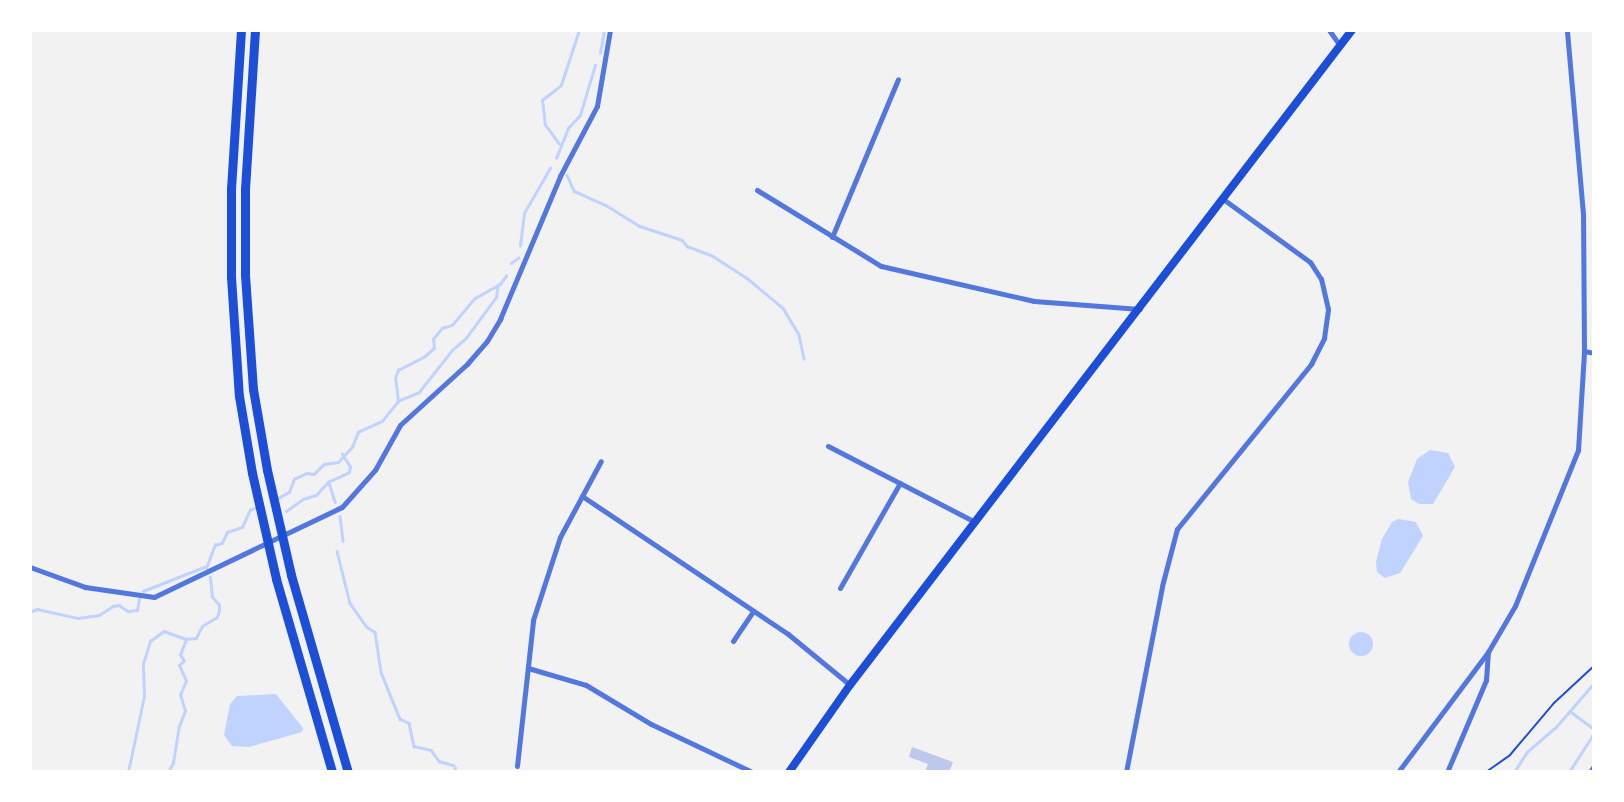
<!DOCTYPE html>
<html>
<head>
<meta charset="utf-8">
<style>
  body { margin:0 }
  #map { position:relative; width:1624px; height:802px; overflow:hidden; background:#f2f2f2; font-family:"Public Sans",sans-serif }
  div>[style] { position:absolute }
  .water>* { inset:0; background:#bfd3fe }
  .round { border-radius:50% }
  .stream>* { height:2.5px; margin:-1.25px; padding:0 1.25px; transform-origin:1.25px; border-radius:1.25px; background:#bfd3fe }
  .building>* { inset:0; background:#bdc9ec }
  .path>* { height:2px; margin:-1px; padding:0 1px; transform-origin:1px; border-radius:1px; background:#1d4ed8 }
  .minor>* { height:5px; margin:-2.5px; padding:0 2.5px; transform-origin:2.5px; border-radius:2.5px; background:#5277de }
  .secondary>* { height:8px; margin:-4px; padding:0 4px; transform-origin:4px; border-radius:4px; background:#1d4ed8 }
  .trunk>* { height:9px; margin:-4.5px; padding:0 4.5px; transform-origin:4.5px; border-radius:4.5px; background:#1d4ed8 }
  span { translate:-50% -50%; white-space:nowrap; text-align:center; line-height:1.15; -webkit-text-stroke:7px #fff; paint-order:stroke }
  .frame { position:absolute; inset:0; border:32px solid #fff; pointer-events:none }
</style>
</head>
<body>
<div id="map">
  <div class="water">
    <div style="clip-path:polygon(1430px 450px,1448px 453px,1455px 467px,1433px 504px,1419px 504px,1411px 499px,1408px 482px,1417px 459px)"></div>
    <div style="clip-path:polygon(1398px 519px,1416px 522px,1423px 536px,1400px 573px,1385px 578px,1377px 572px,1376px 562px,1382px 539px,1392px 522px)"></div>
    <div class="round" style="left:1349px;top:632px;width:24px;height:24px"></div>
    <div style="clip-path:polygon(276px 694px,303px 728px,302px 732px,249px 747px,232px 746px,224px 735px,230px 704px,237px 696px)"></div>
  </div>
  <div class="stream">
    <div style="left:600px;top:53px;width:23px;rotate:-80deg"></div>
    <div style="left:559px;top:144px;width:24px;rotate:-126deg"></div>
    <div style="left:545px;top:125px;width:25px;rotate:-97deg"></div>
    <div style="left:542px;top:100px;width:24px;rotate:-38deg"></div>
    <div style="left:561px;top:85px;width:58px;rotate:-71.9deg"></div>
    <div style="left:556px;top:158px;width:32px;rotate:-68deg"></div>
    <div style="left:568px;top:128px;width:18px;rotate:-47deg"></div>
    <div style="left:580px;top:115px;width:52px;rotate:-73.3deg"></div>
    <div style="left:567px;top:175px;width:17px;rotate:66deg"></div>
    <div style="left:574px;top:191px;width:35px;rotate:24deg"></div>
    <div style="left:606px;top:205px;width:40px;rotate:32deg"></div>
    <div style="left:640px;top:226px;width:44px;rotate:18.4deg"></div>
    <div style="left:682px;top:240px;width:8px;rotate:50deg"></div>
    <div style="left:687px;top:246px;width:28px;rotate:21deg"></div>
    <div style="left:713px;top:256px;width:40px;rotate:32.9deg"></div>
    <div style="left:747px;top:278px;width:47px;rotate:39.8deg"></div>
    <div style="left:783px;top:308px;width:31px;rotate:59deg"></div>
    <div style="left:799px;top:335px;width:24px;rotate:78deg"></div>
    <div style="left:520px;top:246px;width:33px;rotate:-83deg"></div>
    <div style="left:524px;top:213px;width:52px;rotate:-60deg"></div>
    <div style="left:511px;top:263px;width:9px;rotate:-36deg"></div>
    <div style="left:398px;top:401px;width:23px;rotate:-97deg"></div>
    <div style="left:395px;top:378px;width:9px;rotate:-69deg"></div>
    <div style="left:398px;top:370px;width:30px;rotate:-27deg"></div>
    <div style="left:425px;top:356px;width:12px;rotate:-42deg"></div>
    <div style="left:434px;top:348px;width:9px;rotate:-96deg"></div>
    <div style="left:433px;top:339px;width:14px;rotate:-51deg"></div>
    <div style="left:442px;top:328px;width:10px;rotate:-17deg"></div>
    <div style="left:452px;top:325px;width:35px;rotate:-50deg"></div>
    <div style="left:475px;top:298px;width:29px;rotate:-29deg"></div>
    <div style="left:500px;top:284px;width:10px;rotate:-53deg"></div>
    <div style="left:329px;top:483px;width:20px;rotate:72deg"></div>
    <div style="left:276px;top:499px;width:15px;rotate:-28deg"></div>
    <div style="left:289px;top:492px;width:14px;rotate:-69deg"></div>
    <div style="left:294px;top:479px;width:14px;rotate:-25deg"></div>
    <div style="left:307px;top:473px;width:7px;rotate:8deg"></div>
    <div style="left:314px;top:474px;width:14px;rotate:-45deg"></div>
    <div style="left:324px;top:464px;width:14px;rotate:-8deg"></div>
    <div style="left:338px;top:462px;width:21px;rotate:-47deg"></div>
    <div style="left:352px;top:447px;width:16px;rotate:-68deg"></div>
    <div style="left:358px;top:432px;width:26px;rotate:-25deg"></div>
    <div style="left:382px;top:421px;width:26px;rotate:-51deg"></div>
    <div style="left:398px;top:401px;width:23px;rotate:-23deg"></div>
    <div style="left:419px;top:392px;width:53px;rotate:-51.8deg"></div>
    <div style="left:452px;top:350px;width:18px;rotate:-41deg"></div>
    <div style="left:466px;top:338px;width:51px;rotate:-53.8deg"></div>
    <div style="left:496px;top:297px;width:12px;rotate:-81deg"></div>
    <div style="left:286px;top:511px;width:21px;rotate:-35deg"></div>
    <div style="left:303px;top:499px;width:14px;rotate:-17deg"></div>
    <div style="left:316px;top:495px;width:18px;rotate:-47deg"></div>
    <div style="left:328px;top:482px;width:23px;rotate:-25deg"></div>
    <div style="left:349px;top:472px;width:5px;rotate:-79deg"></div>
    <div style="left:350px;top:467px;width:15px;rotate:-122deg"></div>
    <div style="left:340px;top:516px;width:25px;rotate:83deg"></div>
    <div style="left:337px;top:551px;width:54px;rotate:76deg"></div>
    <div style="left:350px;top:603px;width:29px;rotate:55deg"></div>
    <div style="left:367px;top:627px;width:9px;rotate:32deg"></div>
    <div style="left:375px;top:632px;width:40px;rotate:81.5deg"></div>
    <div style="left:381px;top:672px;width:51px;rotate:68deg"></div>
    <div style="left:400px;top:719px;width:10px;rotate:24deg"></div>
    <div style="left:409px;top:723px;width:24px;rotate:78deg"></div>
    <div style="left:414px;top:746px;width:17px;rotate:13deg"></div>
    <div style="left:431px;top:750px;width:14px;rotate:54deg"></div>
    <div style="left:439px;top:761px;width:15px;rotate:16deg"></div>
    <div style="left:206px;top:568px;width:25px;rotate:-69deg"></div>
    <div style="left:215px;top:545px;width:7px;rotate:-16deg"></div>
    <div style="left:222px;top:543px;width:12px;rotate:-66deg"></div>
    <div style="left:227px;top:532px;width:16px;rotate:-18deg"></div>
    <div style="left:242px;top:527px;width:19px;rotate:-65deg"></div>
    <div style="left:250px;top:510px;width:8px;rotate:-23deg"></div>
    <div style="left:143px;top:591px;width:66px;rotate:-21.5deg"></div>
    <div style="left:30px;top:612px;width:8px;rotate:-23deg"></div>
    <div style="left:37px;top:609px;width:42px;rotate:12.4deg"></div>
    <div style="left:78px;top:618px;width:21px;rotate:-8deg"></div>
    <div style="left:99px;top:615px;width:17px;rotate:-33deg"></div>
    <div style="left:113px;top:606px;width:6px;rotate:-9deg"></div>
    <div style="left:119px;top:605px;width:11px;rotate:34deg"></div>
    <div style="left:128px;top:611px;width:9px;rotate:-6deg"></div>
    <div style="left:137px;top:610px;width:11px;rotate:-80deg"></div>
    <div style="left:1570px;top:711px;width:30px;rotate:37deg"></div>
    <div style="left:128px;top:772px;width:78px;rotate:-78.1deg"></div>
    <div style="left:144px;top:696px;width:32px;rotate:-92deg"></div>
    <div style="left:143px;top:664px;width:24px;rotate:-73deg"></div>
    <div style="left:150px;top:641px;width:17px;rotate:-36deg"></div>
    <div style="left:164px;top:631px;width:23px;rotate:20deg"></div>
    <div style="left:168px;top:772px;width:10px;rotate:-61deg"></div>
    <div style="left:173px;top:763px;width:37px;rotate:-81deg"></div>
    <div style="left:179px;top:726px;width:16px;rotate:-68deg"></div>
    <div style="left:185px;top:711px;width:17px;rotate:-107deg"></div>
    <div style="left:180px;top:695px;width:15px;rotate:-67deg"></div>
    <div style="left:186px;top:681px;width:17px;rotate:-114deg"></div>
    <div style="left:179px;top:665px;width:6px;rotate:-39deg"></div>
    <div style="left:184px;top:661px;width:7px;rotate:-124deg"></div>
    <div style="left:180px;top:655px;width:17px;rotate:-69deg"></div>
    <div style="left:186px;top:639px;width:10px;rotate:-6deg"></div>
    <div style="left:196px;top:638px;width:13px;rotate:-63deg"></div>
    <div style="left:202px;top:626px;width:17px;rotate:-31deg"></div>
    <div style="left:217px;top:617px;width:6px;rotate:-72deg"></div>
    <div style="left:219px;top:611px;width:6px;rotate:-90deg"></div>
    <div style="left:219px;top:605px;width:11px;rotate:-131deg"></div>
    <div style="left:212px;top:597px;width:20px;rotate:-96deg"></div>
    <div style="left:454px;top:772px;width:4px;rotate:-76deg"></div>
    <div style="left:1514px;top:772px;width:24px;rotate:-57deg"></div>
    <div style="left:1527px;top:752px;width:37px;rotate:-41deg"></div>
    <div style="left:1555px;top:728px;width:60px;rotate:-49.1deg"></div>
    <div style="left:1569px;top:772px;width:46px;rotate:-57.3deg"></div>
  </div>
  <div class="building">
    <div style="clip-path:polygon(912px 747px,953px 762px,949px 772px,925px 772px,928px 764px,909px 757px)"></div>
  </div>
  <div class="path">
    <div style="left:1486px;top:772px;width:29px;rotate:-35deg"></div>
    <div style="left:1510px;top:755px;width:68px;rotate:-49.8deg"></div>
    <div style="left:1554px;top:703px;width:54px;rotate:-42.8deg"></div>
  </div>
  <div class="minor">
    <div style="left:1329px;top:30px;width:19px;rotate:55deg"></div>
    <div style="left:757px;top:190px;width:145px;rotate:31.5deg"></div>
    <div style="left:881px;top:266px;width:157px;rotate:12.9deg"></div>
    <div style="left:1034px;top:301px;width:106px;rotate:4.3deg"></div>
    <div style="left:832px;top:237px;width:171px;rotate:-67.3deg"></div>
    <div style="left:1584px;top:351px;width:10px;rotate:11deg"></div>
    <div style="left:828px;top:446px;width:165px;rotate:27.3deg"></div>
    <div style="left:582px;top:496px;width:248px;rotate:33.8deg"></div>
    <div style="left:788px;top:634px;width:80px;rotate:39.4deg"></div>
    <div style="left:30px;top:567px;width:59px;rotate:20deg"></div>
    <div style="left:85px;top:587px;width:70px;rotate:8.2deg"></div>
    <div style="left:154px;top:597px;width:208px;rotate:-25.6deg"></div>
    <div style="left:342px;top:507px;width:50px;rotate:-48.3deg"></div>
    <div style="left:375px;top:470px;width:51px;rotate:-60.9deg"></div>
    <div style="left:400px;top:425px;width:91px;rotate:-42.3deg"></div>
    <div style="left:467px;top:364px;width:30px;rotate:-49deg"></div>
    <div style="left:487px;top:341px;width:26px;rotate:-59deg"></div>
    <div style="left:500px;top:319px;width:155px;rotate:-67.2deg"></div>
    <div style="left:560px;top:176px;width:79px;rotate:-62.1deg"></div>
    <div style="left:597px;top:106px;width:77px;rotate:-80.3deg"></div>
    <div style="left:840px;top:588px;width:121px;rotate:-60.3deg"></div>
    <div style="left:733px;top:641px;width:36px;rotate:-56deg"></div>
    <div style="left:528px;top:668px;width:60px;rotate:16.3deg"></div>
    <div style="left:586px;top:685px;width:76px;rotate:31deg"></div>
    <div style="left:651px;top:724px;width:112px;rotate:25.4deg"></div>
    <div style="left:517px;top:766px;width:147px;rotate:-83.7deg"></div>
    <div style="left:533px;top:620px;width:87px;rotate:-72deg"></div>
    <div style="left:560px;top:537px;width:86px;rotate:-61.7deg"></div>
    <div style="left:1126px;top:772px;width:189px;rotate:-79deg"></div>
    <div style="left:1162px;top:586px;width:59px;rotate:-75.3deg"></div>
    <div style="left:1177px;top:529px;width:213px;rotate:-50.9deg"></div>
    <div style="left:1311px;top:364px;width:29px;rotate:-63deg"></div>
    <div style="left:1324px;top:338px;width:29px;rotate:-82deg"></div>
    <div style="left:1328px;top:309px;width:31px;rotate:-103deg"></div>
    <div style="left:1321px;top:279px;width:20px;rotate:-123deg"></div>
    <div style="left:1310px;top:262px;width:107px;rotate:-144.1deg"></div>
    <div style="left:1398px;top:772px;width:150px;rotate:-53.1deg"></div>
    <div style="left:1488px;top:652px;width:53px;rotate:-59.6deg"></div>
    <div style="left:1515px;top:606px;width:168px;rotate:-68deg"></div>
    <div style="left:1578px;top:450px;width:99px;rotate:-86.5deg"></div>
    <div style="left:1584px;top:351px;width:137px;rotate:-90.4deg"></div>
    <div style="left:1583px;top:214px;width:185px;rotate:-95deg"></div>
    <div style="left:1447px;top:772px;width:100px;rotate:-67deg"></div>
    <div style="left:1486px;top:680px;width:28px;rotate:-86deg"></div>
    <div style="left:1590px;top:772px;width:7px;rotate:-56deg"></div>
  </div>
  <div class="secondary">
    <div style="left:789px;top:772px;width:106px;rotate:-55deg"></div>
    <div style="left:850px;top:685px;width:825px;rotate:-52.53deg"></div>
  </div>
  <div class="trunk">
    <div style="left:241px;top:30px;width:158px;rotate:93.6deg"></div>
    <div style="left:231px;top:188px;width:89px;rotate:90deg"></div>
    <div style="left:231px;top:277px;width:119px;rotate:86.2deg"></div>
    <div style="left:239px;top:396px;width:78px;rotate:80.4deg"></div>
    <div style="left:252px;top:473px;width:109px;rotate:77.2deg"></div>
    <div style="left:276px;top:579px;width:201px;rotate:73.8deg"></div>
    <div style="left:255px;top:30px;width:160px;rotate:93.6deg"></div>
    <div style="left:245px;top:190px;width:85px;rotate:90deg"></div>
    <div style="left:245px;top:275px;width:114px;rotate:86deg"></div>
    <div style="left:253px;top:389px;width:82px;rotate:80.2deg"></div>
    <div style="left:267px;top:470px;width:108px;rotate:77.1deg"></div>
    <div style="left:291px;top:575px;width:205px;rotate:73.9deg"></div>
  </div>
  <div class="frame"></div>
</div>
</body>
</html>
